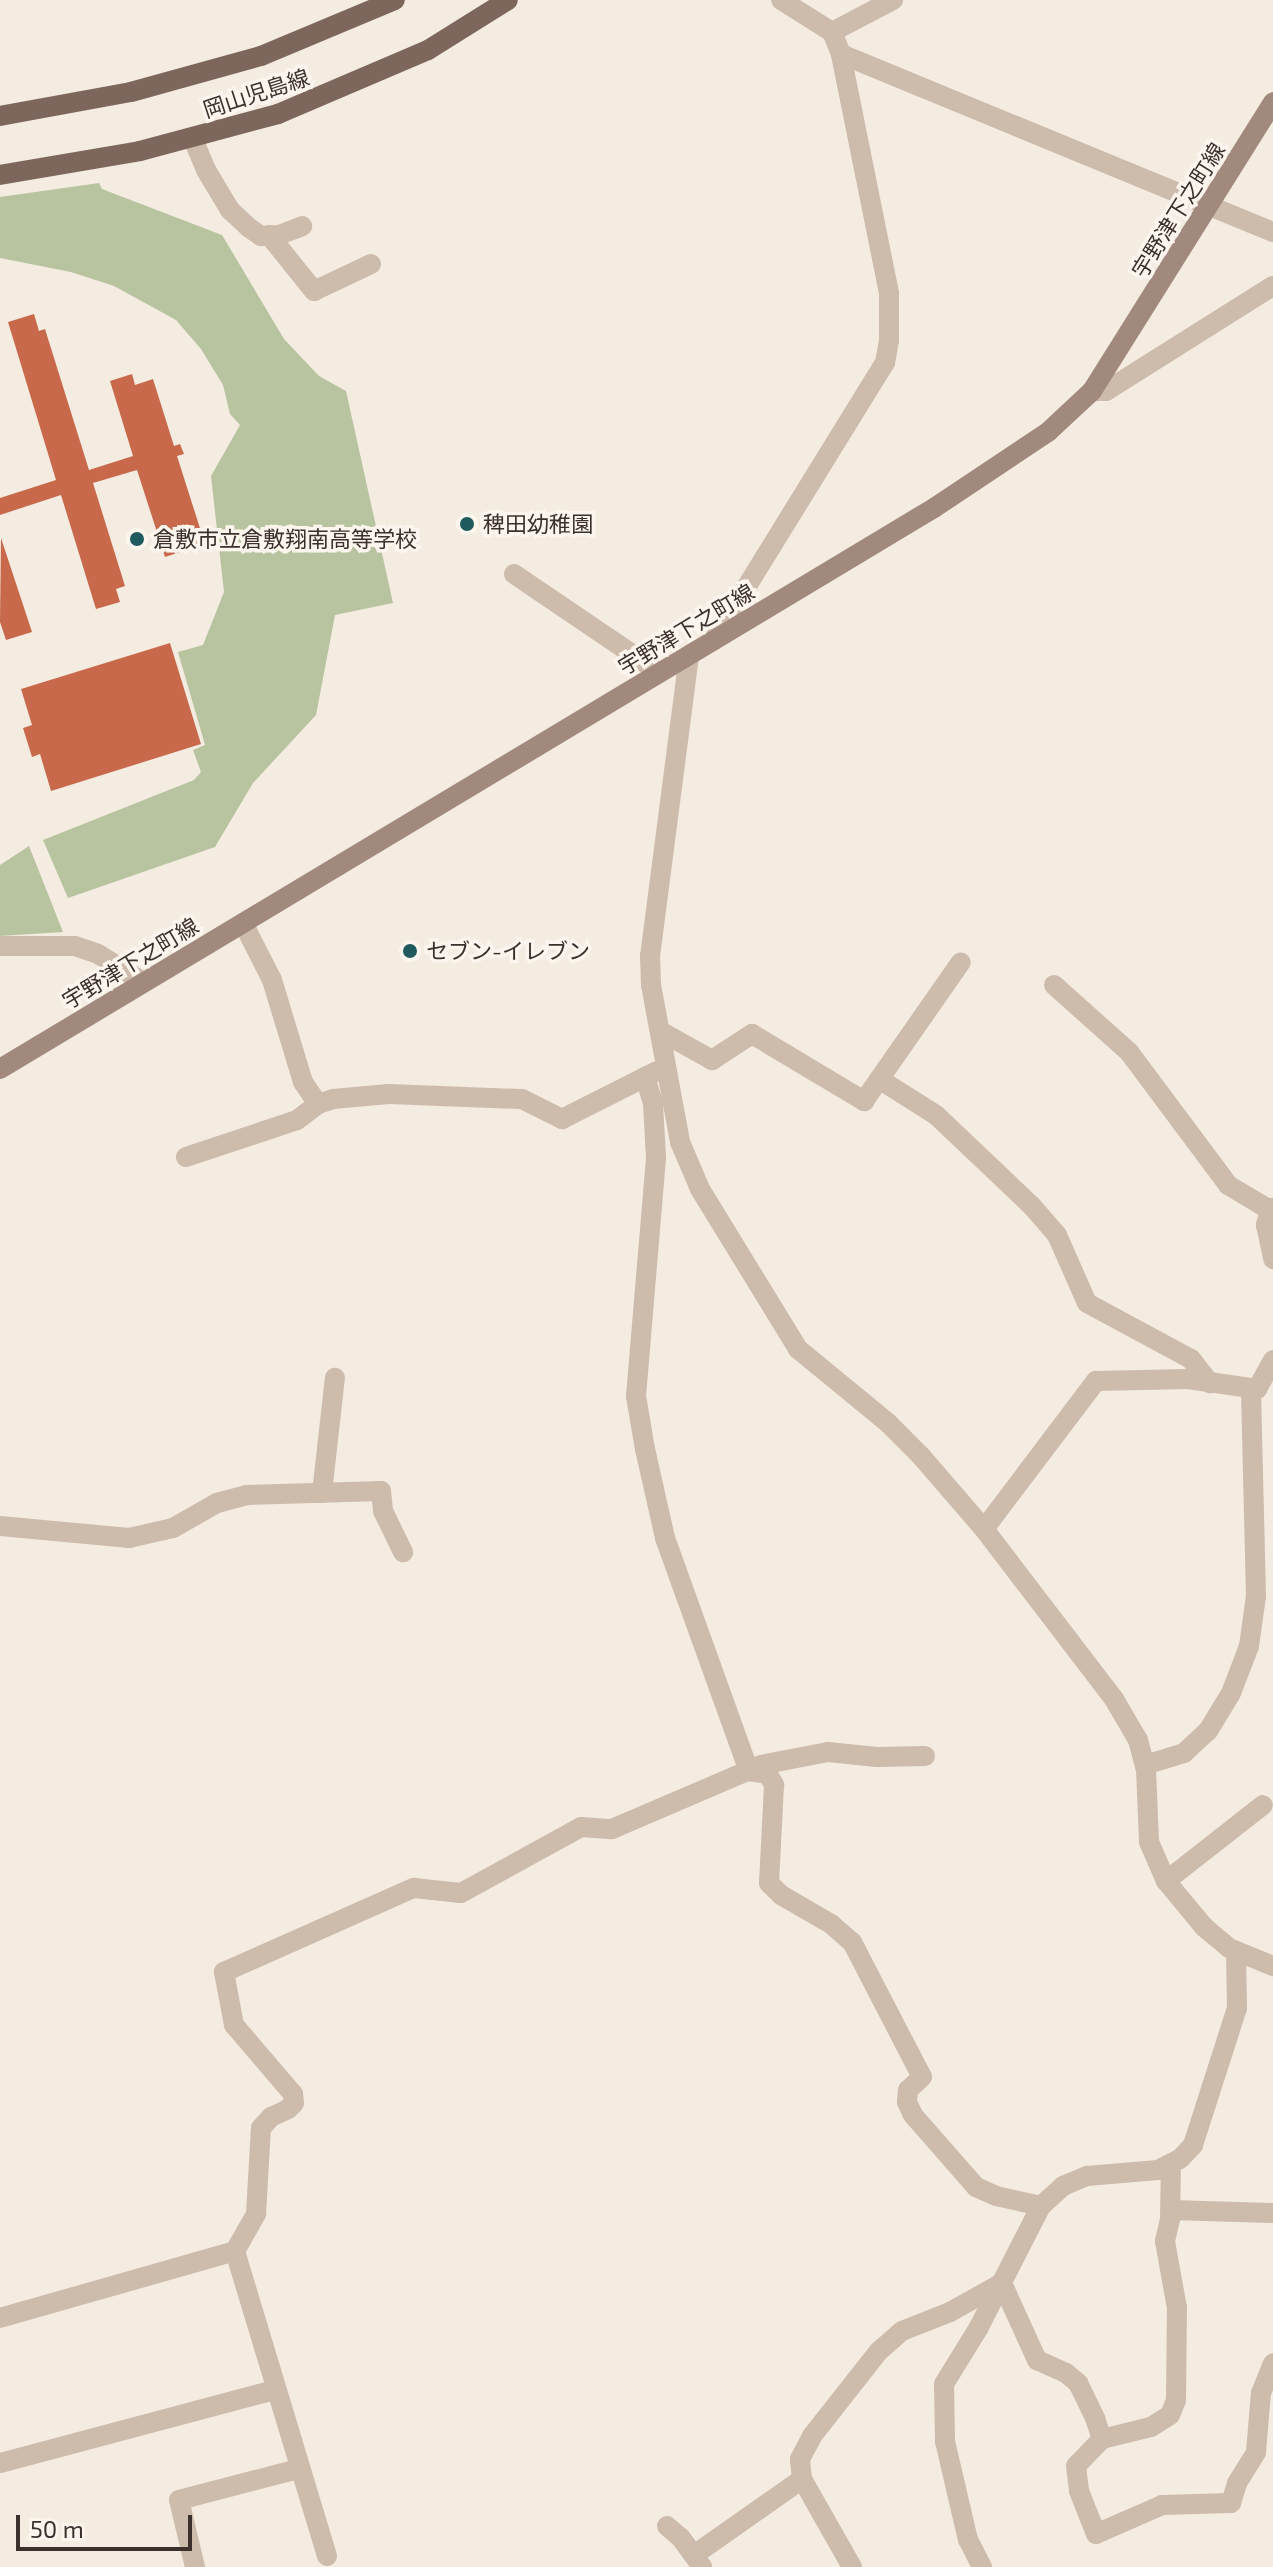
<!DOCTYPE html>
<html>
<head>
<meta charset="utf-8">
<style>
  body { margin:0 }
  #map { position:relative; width:1273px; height:2567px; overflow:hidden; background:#f4ebe1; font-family:"Exo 2","Noto Sans JP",sans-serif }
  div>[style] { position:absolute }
  .green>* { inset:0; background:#b8c4a0 }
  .building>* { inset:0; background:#c8694b }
  .minor>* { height:20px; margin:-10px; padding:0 10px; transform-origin:10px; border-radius:10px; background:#cdbbac }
  .secondary>* { height:20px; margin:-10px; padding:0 10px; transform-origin:10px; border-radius:10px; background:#a18a7d }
  .primary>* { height:20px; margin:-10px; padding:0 10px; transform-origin:10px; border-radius:10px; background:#7d675c }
  .dots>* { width:22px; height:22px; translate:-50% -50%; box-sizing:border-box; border:4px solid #fbf5ee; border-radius:50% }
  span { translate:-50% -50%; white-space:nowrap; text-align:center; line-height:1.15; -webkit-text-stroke:7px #fbf5ee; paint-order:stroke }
  .street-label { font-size:22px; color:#3b302b }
  .poi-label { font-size:22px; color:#3b302b }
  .left { translate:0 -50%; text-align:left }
  .scale { position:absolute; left:16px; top:2515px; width:176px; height:36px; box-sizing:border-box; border:4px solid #3b302b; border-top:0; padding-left:10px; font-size:24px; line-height:28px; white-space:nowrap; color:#3b302b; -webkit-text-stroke:6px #fbf5ee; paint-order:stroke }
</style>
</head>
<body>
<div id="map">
  <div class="green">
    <div style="clip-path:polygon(99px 183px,102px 189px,222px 235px,284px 339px,319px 376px,346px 391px,393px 603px,335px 615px,316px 715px,253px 783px,215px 847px,68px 898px,43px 840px,194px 780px,201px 772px,193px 750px,205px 745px,178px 652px,203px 645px,224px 592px,211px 476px,240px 425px,230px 414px,223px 385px,201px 349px,176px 320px,114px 286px,71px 272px,0 258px,0 197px)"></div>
    <div style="clip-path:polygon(29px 846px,63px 932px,0 936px,0 865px)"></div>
  </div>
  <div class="building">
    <div style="clip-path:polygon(34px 314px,39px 331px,45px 329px,89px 470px,133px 456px,110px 381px,132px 374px,135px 385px,153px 379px,174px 446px,180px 444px,184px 454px,177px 456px,205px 544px,165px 557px,137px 470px,93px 483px,125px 586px,116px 589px,120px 602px,96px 609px,61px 495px,0 515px,0 498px,56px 480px,8px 322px)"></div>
    <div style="clip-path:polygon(1px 538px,32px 632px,6px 640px,0 622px)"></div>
    <div style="clip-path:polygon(170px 643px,201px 744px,51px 791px,40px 754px,32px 757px,23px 728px,32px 725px,21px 689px)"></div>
  </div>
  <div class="minor">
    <div style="left:832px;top:32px;width:69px;rotate:-27.7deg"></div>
    <div style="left:841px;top:54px;width:467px;rotate:22.4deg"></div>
    <div style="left:193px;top:139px;width:34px;rotate:67deg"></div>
    <div style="left:206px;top:170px;width:47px;rotate:59deg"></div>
    <div style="left:230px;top:210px;width:25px;rotate:43deg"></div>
    <div style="left:248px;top:227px;width:16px;rotate:35deg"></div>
    <div style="left:261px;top:236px;width:18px;rotate:-3deg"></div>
    <div style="left:279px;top:235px;width:25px;rotate:-21deg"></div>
    <div style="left:269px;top:235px;width:72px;rotate:51.2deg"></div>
    <div style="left:314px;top:291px;width:63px;rotate:-25.3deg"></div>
    <div style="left:1092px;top:391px;width:14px"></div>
    <div style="left:1106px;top:391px;width:197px;rotate:-32.2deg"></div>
    <div style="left:514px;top:574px;width:176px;rotate:34.1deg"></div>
    <div style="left:713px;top:641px;width:327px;rotate:-58.3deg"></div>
    <div style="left:885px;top:363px;width:23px;rotate:-80deg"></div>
    <div style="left:889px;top:340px;width:47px;rotate:-90deg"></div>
    <div style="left:889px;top:293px;width:244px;rotate:-101.4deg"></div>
    <div style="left:841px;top:54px;width:24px;rotate:-112deg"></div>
    <div style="left:832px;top:32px;width:60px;rotate:-147.9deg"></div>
    <div style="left:689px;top:656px;width:303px;rotate:97.4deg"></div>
    <div style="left:650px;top:956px;width:29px;rotate:88deg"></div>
    <div style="left:651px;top:985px;width:160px;rotate:79.5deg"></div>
    <div style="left:680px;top:1142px;width:51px;rotate:66.9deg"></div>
    <div style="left:700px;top:1189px;width:188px;rotate:58.5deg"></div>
    <div style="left:798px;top:1349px;width:117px;rotate:39.4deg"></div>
    <div style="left:888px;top:1423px;width:47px;rotate:45deg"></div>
    <div style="left:921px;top:1456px;width:96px;rotate:49.2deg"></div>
    <div style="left:984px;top:1529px;width:214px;rotate:52.6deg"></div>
    <div style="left:1114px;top:1699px;width:48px;rotate:59.7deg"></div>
    <div style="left:1138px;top:1740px;width:30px;rotate:75deg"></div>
    <div style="left:1146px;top:1769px;width:73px;rotate:87.6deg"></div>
    <div style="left:1149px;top:1842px;width:43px;rotate:66.4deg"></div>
    <div style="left:1166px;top:1881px;width:60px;rotate:50.4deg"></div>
    <div style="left:1204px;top:1927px;width:33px;rotate:40deg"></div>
    <div style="left:1229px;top:1948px;width:48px;rotate:22.2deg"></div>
    <div style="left:243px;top:923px;width:64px;rotate:63deg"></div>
    <div style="left:272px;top:980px;width:107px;rotate:73.1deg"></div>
    <div style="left:303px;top:1082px;width:27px;rotate:56deg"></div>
    <div style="left:0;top:946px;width:75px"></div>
    <div style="left:75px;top:946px;width:24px;rotate:19deg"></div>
    <div style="left:98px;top:954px;width:53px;rotate:31.9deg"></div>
    <div style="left:1054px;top:985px;width:101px;rotate:41.8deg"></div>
    <div style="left:1129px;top:1052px;width:166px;rotate:53.3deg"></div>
    <div style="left:1228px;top:1185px;width:49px;rotate:30.8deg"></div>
    <div style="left:1270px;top:1210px;width:4px;rotate:-34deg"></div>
    <div style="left:660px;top:1031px;width:60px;rotate:29.1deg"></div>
    <div style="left:712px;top:1060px;width:48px;rotate:-33deg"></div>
    <div style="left:752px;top:1034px;width:131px;rotate:30.9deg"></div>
    <div style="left:864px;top:1101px;width:169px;rotate:-55.1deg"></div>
    <div style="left:645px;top:1077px;width:28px;rotate:73deg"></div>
    <div style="left:653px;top:1104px;width:54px;rotate:86.8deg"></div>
    <div style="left:656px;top:1158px;width:239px;rotate:94.8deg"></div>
    <div style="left:636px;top:1396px;width:54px;rotate:80.4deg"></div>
    <div style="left:645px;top:1449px;width:91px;rotate:77.3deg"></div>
    <div style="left:665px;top:1538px;width:248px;rotate:70.2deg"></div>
    <div style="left:749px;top:1771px;width:19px;rotate:9deg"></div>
    <div style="left:768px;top:1774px;width:13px;rotate:61deg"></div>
    <div style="left:774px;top:1785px;width:98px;rotate:92.9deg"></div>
    <div style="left:769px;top:1883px;width:17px;rotate:45deg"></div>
    <div style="left:781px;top:1895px;width:58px;rotate:30.1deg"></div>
    <div style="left:831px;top:1924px;width:28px;rotate:41deg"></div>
    <div style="left:852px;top:1942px;width:152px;rotate:62.6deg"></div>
    <div style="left:922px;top:2077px;width:19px;rotate:137deg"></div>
    <div style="left:908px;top:2090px;width:12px;rotate:95deg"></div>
    <div style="left:907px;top:2102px;width:14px;rotate:65deg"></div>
    <div style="left:913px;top:2115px;width:96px;rotate:48.8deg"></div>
    <div style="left:976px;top:2187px;width:22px;rotate:24deg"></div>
    <div style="left:996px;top:2196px;width:46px;rotate:12.5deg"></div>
    <div style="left:879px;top:1079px;width:67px;rotate:32.3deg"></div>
    <div style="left:936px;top:1115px;width:131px;rotate:43.5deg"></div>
    <div style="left:1031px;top:1205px;width:40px;rotate:49deg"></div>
    <div style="left:1057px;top:1235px;width:74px;rotate:66.2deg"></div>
    <div style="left:1087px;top:1303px;width:118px;rotate:28.3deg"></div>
    <div style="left:1191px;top:1359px;width:31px;rotate:52deg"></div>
    <div style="left:186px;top:1157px;width:117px;rotate:-18.4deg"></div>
    <div style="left:297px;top:1120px;width:26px;rotate:-37deg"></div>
    <div style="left:318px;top:1104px;width:16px;rotate:-18deg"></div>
    <div style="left:333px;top:1099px;width:56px;rotate:-5.1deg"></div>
    <div style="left:389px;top:1094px;width:133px;rotate:2.2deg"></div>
    <div style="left:522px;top:1099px;width:45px;rotate:26.6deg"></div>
    <div style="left:562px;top:1119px;width:106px;rotate:-26.8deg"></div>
    <div style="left:1270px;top:1210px;width:16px;rotate:105deg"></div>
    <div style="left:1266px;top:1225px;width:35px;rotate:78deg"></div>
    <div style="left:322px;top:1493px;width:116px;rotate:-83.6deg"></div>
    <div style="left:0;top:1526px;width:130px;rotate:5.3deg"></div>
    <div style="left:129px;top:1538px;width:45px;rotate:-12.8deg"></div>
    <div style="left:173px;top:1528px;width:51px;rotate:-29.6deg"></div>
    <div style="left:217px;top:1503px;width:31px;rotate:-15deg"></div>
    <div style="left:247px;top:1495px;width:134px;rotate:-1.7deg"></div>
    <div style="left:381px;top:1491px;width:20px;rotate:84deg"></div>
    <div style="left:383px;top:1511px;width:46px;rotate:64deg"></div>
    <div style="left:984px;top:1529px;width:186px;rotate:-52.9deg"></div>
    <div style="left:1096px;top:1381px;width:92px;rotate:-1.2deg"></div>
    <div style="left:1188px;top:1379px;width:70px;rotate:8.2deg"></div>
    <div style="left:1257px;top:1389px;width:33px;rotate:-61deg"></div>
    <div style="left:1145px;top:1765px;width:41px;rotate:-17.1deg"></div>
    <div style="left:1184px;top:1753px;width:33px;rotate:-43deg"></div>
    <div style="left:1208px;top:1731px;width:44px;rotate:-58.8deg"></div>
    <div style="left:1231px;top:1693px;width:50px;rotate:-69deg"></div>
    <div style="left:1249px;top:1646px;width:50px;rotate:-82deg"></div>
    <div style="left:1256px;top:1596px;width:207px;rotate:-91.4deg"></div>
    <div style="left:1166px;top:1881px;width:123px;rotate:-38.1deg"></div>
    <div style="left:1171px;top:2210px;width:102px;rotate:1.7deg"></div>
    <div style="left:0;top:2318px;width:244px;rotate:-15.9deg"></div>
    <div style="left:1102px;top:2439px;width:50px;rotate:-13.8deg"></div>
    <div style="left:1151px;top:2427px;width:22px;rotate:-32deg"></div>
    <div style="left:1170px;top:2415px;width:16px;rotate:-68deg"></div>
    <div style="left:1176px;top:2400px;width:92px;rotate:-89.4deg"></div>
    <div style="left:1177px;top:2308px;width:68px;rotate:-100.2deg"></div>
    <div style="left:1165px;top:2241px;width:23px;rotate:-77deg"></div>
    <div style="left:1170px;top:2219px;width:55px;rotate:-89deg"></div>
    <div style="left:0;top:2463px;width:284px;rotate:-14.9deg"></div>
    <div style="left:667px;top:2526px;width:18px;rotate:41deg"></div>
    <div style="left:681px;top:2538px;width:36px;rotate:54deg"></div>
    <div style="left:694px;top:2555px;width:132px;rotate:-35.1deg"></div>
    <div style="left:327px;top:2556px;width:319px;rotate:-106.8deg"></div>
    <div style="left:235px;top:2251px;width:43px;rotate:-60.4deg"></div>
    <div style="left:256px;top:2214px;width:86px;rotate:-86.7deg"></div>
    <div style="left:261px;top:2128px;width:15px;rotate:-48deg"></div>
    <div style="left:271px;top:2117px;width:19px;rotate:-25deg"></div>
    <div style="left:288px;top:2109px;width:8px;rotate:-45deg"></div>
    <div style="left:294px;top:2103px;width:9px;rotate:-96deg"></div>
    <div style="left:293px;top:2094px;width:91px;rotate:-130.5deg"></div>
    <div style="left:234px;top:2025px;width:54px;rotate:-100.7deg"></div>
    <div style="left:224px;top:1972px;width:208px;rotate:-23.9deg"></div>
    <div style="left:414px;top:1888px;width:47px;rotate:6.1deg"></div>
    <div style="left:461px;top:1893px;width:137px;rotate:-28.8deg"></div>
    <div style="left:581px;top:1827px;width:31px;rotate:4deg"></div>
    <div style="left:612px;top:1829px;width:162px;rotate:-23.2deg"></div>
    <div style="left:761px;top:1765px;width:68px;rotate:-11deg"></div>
    <div style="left:828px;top:1752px;width:49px;rotate:5.8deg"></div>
    <div style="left:877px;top:1757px;width:48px;rotate:-1.2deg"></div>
    <div style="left:195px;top:2567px;width:69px;rotate:-103.4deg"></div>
    <div style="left:179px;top:2500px;width:123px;rotate:-14.6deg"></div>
    <div style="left:852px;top:2567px;width:101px;rotate:-119.6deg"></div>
    <div style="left:802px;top:2479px;width:20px;rotate:-96deg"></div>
    <div style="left:800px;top:2459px;width:26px;rotate:-62deg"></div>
    <div style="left:812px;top:2436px;width:108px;rotate:-51.8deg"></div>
    <div style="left:879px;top:2351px;width:30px;rotate:-41deg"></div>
    <div style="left:902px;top:2331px;width:52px;rotate:-21.6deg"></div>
    <div style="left:950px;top:2312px;width:60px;rotate:-29.1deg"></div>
    <div style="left:1002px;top:2283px;width:85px;rotate:65.6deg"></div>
    <div style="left:1037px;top:2360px;width:32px;rotate:24deg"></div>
    <div style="left:1066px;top:2373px;width:16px;rotate:40deg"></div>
    <div style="left:1078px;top:2383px;width:39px;rotate:64deg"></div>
    <div style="left:1095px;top:2418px;width:22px;rotate:72deg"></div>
    <div style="left:1102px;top:2439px;width:37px;rotate:134deg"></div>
    <div style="left:1076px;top:2466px;width:25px;rotate:83deg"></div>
    <div style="left:1079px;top:2491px;width:46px;rotate:68.4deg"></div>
    <div style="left:1096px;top:2534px;width:72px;rotate:-23.7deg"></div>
    <div style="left:1162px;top:2505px;width:69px;rotate:-1.7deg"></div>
    <div style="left:1231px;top:2503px;width:21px;rotate:-73deg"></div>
    <div style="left:1237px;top:2483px;width:36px;rotate:-58deg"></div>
    <div style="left:1256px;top:2452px;width:59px;rotate:-85.2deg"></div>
    <div style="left:1261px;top:2393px;width:32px;rotate:-68deg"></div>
    <div style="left:982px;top:2567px;width:30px;rotate:-117deg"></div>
    <div style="left:968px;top:2540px;width:102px;rotate:-103.1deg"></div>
    <div style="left:945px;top:2441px;width:57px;rotate:-91deg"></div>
    <div style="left:944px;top:2384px;width:67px;rotate:-58.4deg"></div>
    <div style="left:979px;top:2327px;width:136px;rotate:-62.9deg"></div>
    <div style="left:1041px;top:2206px;width:30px;rotate:-42deg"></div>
    <div style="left:1063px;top:2186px;width:26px;rotate:-23deg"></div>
    <div style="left:1087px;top:2176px;width:71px;rotate:-4.8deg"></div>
    <div style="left:1158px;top:2170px;width:25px;rotate:-27deg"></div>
    <div style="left:1180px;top:2159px;width:19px;rotate:-47deg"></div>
    <div style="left:1193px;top:2145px;width:144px;rotate:-72.2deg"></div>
    <div style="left:1237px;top:2008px;width:57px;rotate:-91deg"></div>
  </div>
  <div class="secondary">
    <div style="left:0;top:1069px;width:1090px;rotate:-30.99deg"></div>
    <div style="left:934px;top:508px;width:137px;rotate:-33.7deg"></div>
    <div style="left:1048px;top:432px;width:60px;rotate:-43deg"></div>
    <div style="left:1092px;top:391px;width:341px;rotate:-57.9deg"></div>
  </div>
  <div class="primary">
    <div style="left:0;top:116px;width:133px;rotate:-10.4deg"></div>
    <div style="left:131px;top:92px;width:135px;rotate:-15.5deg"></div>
    <div style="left:261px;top:56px;width:145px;rotate:-22.7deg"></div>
    <div style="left:0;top:175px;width:142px;rotate:-9.7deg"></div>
    <div style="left:140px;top:151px;width:143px;rotate:-15deg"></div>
    <div style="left:278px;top:114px;width:163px;rotate:-23.1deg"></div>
    <div style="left:428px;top:50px;width:94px;rotate:-32deg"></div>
  </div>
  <div class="dots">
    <div style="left:467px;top:524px;background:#1f5a5e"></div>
    <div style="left:137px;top:539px;background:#1f5a5e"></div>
    <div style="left:410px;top:951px;background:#1f5a5e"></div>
  </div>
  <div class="street-label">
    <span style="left:256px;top:93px;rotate:-18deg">岡山児島線</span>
    <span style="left:1178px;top:210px;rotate:-58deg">宇野津下之町線</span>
    <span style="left:686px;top:629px;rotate:-31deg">宇野津下之町線</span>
    <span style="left:130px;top:963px;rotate:-31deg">宇野津下之町線</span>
  </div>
  <div class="poi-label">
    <span class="left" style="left:483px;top:524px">稗田幼稚園</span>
    <span class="left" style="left:153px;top:539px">倉敷市立倉敷翔南高等学校</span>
    <span class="left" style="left:426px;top:951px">セブン-イレブン</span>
  </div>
  <div class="scale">50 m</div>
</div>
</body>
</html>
